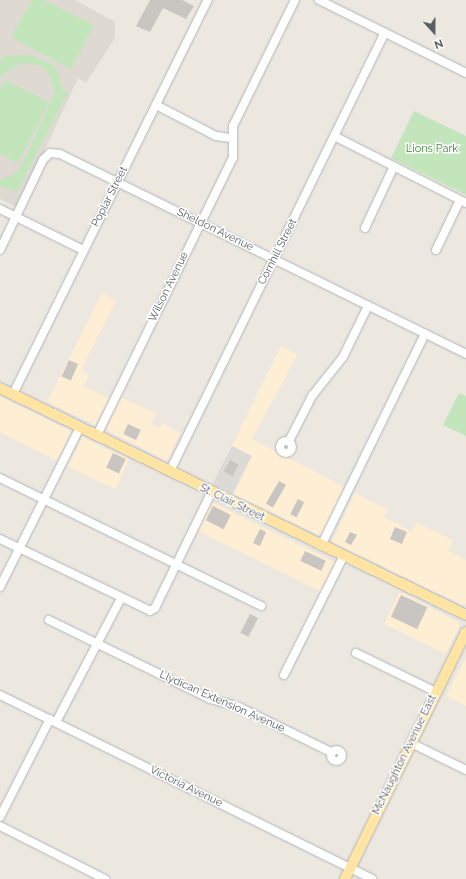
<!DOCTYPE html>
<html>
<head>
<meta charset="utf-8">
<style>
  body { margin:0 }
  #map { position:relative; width:466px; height:879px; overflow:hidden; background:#ece8e0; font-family:Raleway,sans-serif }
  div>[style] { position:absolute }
  .commercial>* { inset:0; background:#feeed4; transform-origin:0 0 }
  .industrial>* { inset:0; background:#dddad5; transform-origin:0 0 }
  .education>* { inset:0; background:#dedad1 }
  .green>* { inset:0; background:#c2e5bc }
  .building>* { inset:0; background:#c9c5c0; transform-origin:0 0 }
  .roads { filter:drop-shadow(0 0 1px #b1b5b9) drop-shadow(0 0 1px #b1b5b9) }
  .minor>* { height:8px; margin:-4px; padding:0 4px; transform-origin:4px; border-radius:4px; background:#fff }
  .minor>.ring { margin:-4px; padding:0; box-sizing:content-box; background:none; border:8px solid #fff; border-radius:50% }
  .major>* { height:10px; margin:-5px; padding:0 5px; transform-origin:5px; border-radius:5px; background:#ffe4a3 }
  span { translate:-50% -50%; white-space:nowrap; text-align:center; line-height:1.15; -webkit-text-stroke:3px #fff; paint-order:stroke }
  .park-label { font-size:11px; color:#3c8634 }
  .street-label { font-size:11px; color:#595e62 }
  .north { position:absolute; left:414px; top:12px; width:40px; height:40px; -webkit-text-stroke:3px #fff; paint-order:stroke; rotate:159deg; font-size:11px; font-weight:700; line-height:16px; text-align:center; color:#595e62 }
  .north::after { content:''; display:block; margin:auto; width:14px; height:18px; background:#595e62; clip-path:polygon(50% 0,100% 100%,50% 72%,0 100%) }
</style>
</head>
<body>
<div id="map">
  <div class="commercial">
    <div style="clip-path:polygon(102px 293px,116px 301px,81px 370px,89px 375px,84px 386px,109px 399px,95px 425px,47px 402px)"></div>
    <div style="clip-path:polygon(281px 346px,297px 355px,252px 439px,344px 487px,323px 533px,318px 535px,234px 494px,252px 456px,232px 446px)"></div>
    <div style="clip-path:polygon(0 396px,71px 431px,57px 461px,0 432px)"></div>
    <div style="clip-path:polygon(121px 397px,156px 414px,151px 424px,160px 428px,162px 423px,180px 433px,167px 461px,106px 430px)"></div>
    <div style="left:82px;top:437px;width:52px;height:33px;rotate:25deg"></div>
    <div style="clip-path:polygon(355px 493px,388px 510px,384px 517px,412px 532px,416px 523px,453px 540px,448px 550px,466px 560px,466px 604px,462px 605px,332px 542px)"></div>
    <div style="left:209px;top:501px;width:140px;height:32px;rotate:26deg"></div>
    <div style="clip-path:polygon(400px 592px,458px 622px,459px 627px,446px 654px,384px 624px)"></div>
    <div style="clip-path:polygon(466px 658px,466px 706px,446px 696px)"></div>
  </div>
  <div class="industrial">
    <div style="left:232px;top:446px;width:22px;height:42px;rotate:27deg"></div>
  </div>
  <div class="education">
    <div style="clip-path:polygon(0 0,75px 0,115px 22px,115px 38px,86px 83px,78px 78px,18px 208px,0 199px)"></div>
  </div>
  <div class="green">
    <div style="clip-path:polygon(32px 0,43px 0,94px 25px,71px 69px,11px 37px)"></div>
    <div style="clip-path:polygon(30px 55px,50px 63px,57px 70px,63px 90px,68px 92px,17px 192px,0 186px,0 180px,15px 174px,23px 164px,55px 92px,48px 71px,39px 65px,20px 63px,3px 74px,0 80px,0 64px,4px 56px)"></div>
    <div style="clip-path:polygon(5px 80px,49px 102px,18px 163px,0 154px,0 89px)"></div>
    <div style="clip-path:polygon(414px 111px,466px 136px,466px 195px,391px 158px)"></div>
    <div style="clip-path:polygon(459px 393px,466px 396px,466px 436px,443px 425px)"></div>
  </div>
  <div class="building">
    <div style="clip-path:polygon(150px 0,182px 0,194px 6px,186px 19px,163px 8px,150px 32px,136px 26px)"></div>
    <div style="left:69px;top:360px;width:10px;height:18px;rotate:24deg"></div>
    <div style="left:128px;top:424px;width:14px;height:11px;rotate:25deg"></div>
    <div style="left:113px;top:453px;width:14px;height:16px;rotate:25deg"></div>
    <div style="left:230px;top:460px;width:10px;height:13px;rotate:29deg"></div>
    <div style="left:279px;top:481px;width:8px;height:26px;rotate:30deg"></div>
    <div style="left:298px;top:499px;width:7px;height:17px;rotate:27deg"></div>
    <div style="left:213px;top:506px;width:20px;height:16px;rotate:27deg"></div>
    <div style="left:395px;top:527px;width:13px;height:13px;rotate:23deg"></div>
    <div style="clip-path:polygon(260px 529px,266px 532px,260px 546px,253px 543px)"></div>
    <div style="clip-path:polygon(350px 532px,357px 535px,351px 545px,345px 542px)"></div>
    <div style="left:305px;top:551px;width:23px;height:11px;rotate:25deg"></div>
    <div style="left:401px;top:595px;width:29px;height:24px;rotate:25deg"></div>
    <div style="left:250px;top:614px;width:9px;height:21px;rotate:27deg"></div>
  </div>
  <div class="roads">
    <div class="minor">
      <div style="left:319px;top:0;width:164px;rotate:26.4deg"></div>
      <div style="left:156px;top:105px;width:68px;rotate:27.3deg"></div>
      <div style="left:216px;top:136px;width:15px;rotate:8deg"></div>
      <div style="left:336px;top:137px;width:146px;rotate:26.9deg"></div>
      <div style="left:0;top:209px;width:93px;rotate:26.3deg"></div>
      <div style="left:365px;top:228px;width:68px;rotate:-64.9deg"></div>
      <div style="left:0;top:250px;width:100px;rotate:-64.5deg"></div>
      <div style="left:43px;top:160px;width:10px;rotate:-45deg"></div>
      <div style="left:50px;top:153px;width:10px;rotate:6deg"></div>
      <div style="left:60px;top:154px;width:453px;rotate:26.2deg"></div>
      <div style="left:436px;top:250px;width:55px;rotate:-64.4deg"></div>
      <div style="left:13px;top:394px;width:440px;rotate:-63.7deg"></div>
      <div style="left:97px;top:435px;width:309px;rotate:-63.9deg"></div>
      <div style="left:233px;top:158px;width:32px;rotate:-90deg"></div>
      <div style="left:233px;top:126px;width:140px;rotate:-63.8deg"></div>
      <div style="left:289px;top:441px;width:51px;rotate:-62.9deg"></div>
      <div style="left:312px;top:396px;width:50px;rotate:-51.5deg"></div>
      <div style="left:343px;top:357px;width:57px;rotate:-63.9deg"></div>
      <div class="ring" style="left:280px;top:441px;width:4px;height:4px"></div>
      <div style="left:170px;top:471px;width:488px;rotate:-63.9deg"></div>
      <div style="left:0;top:478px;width:291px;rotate:26.1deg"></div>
      <div style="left:0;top:539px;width:166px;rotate:25.6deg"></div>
      <div style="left:150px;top:611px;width:6px;rotate:-31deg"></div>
      <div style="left:155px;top:608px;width:128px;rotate:-64deg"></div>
      <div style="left:321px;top:546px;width:236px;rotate:-63.9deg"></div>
      <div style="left:0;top:587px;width:179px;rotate:-63.4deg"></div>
      <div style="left:49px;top:620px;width:179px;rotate:26.1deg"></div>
      <div style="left:210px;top:699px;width:30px;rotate:15deg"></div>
      <div style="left:239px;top:707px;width:102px;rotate:26.1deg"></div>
      <div style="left:356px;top:653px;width:89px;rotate:26deg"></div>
      <div style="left:284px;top:675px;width:132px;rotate:-63.4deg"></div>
      <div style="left:0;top:695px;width:415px;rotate:26.3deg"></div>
      <div style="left:56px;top:722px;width:140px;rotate:-62.3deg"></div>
      <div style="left:411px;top:743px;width:61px;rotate:26.1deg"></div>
      <div class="ring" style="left:330.5px;top:749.5px;width:3px;height:3px"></div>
      <div style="left:0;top:817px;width:110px;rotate:-63deg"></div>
      <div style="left:0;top:826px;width:118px;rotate:26.8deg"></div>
    </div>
    <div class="major">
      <div style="left:0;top:388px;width:518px;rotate:25.97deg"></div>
      <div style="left:345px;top:879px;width:275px;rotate:-63.9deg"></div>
    </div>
  </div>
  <div class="park-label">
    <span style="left:432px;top:149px">Lions Park</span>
  </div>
  <div class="street-label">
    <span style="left:110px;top:197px;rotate:-63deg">Poplar Street</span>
    <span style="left:215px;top:230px;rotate:26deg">Sheldon Avenue</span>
    <span style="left:278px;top:252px;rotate:-63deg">Cornhill Street</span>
    <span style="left:169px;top:287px;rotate:-64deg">Wilson Avenue</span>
    <span style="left:232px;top:503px;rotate:26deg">St. Clair Street</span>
    <span style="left:222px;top:702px;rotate:24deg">Llydican Extension Avenue</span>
    <span style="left:405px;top:755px;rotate:-64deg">McNaughton Avenue East</span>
    <span style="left:186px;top:787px;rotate:26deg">Victoria Avenue</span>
  </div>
  <div class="north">N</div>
</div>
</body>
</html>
